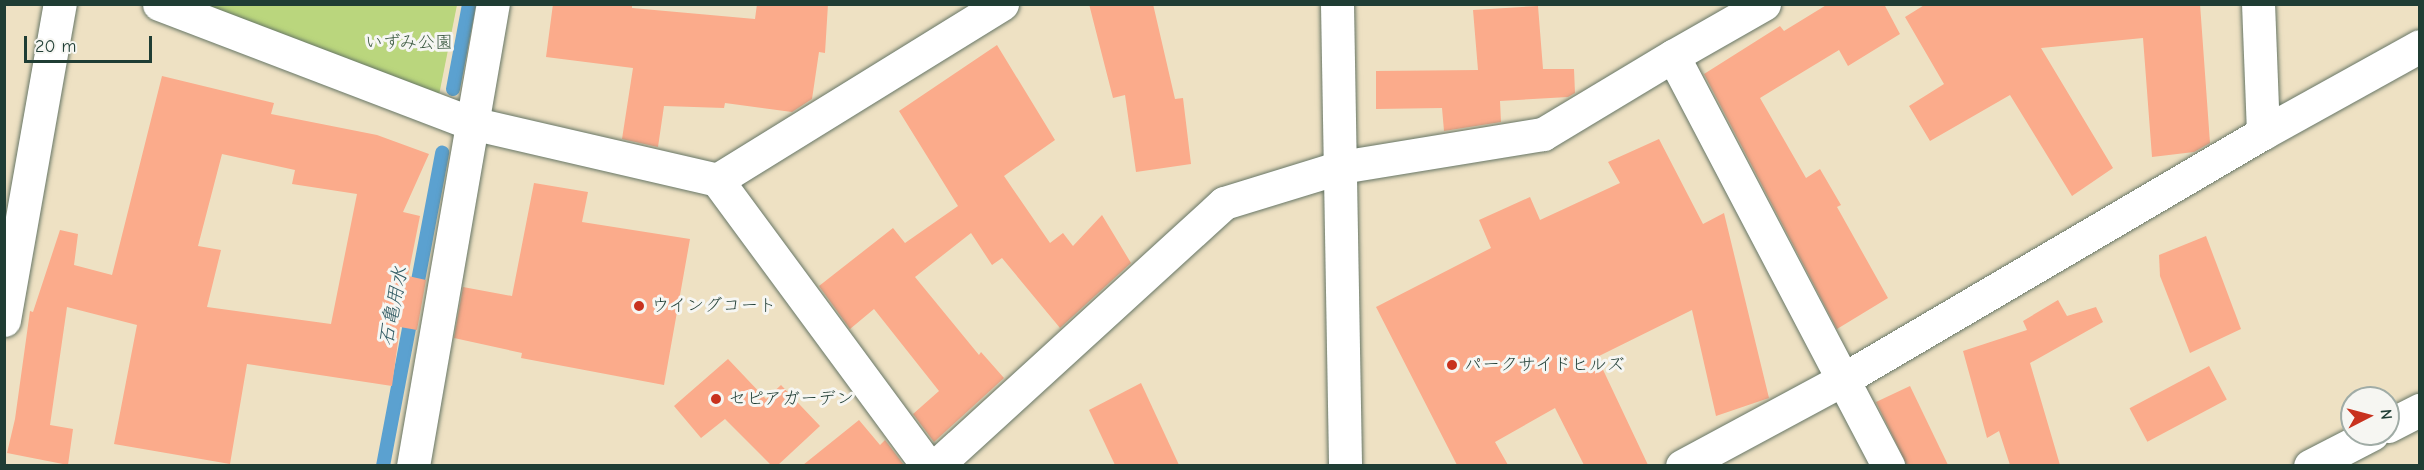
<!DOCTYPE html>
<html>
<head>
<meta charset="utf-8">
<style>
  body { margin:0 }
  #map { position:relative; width:2424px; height:470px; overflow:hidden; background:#eee1c3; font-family:"Comic Neue","Klee One",sans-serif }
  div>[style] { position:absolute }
  .green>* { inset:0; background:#bad67d }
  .stream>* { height:14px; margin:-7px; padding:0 7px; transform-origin:7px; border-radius:7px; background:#5ba1d0 }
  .building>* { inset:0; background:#fbab8b; transform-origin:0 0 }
  .roads { filter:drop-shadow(0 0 2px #677666) drop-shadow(0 0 2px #677666) }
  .minor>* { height:33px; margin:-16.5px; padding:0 16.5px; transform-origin:16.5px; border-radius:16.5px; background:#fff }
  .tertiary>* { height:33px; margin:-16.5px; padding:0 16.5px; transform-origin:16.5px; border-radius:16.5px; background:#fff }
  .dots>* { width:16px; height:16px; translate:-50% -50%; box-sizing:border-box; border:3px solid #f6f6f2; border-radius:50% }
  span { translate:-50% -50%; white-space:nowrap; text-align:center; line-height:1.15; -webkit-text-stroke:6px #f6f6f2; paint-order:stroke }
  .park-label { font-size:18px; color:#3e5c43 }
  .poi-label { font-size:18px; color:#1f3d34 }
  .left { translate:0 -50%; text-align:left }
  .water-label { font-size:20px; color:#315b63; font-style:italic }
  .frame { position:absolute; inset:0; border:6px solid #1f3d34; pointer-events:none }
  .north { position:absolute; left:2340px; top:386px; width:60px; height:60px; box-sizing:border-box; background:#f6f6f2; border:2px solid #a0aca6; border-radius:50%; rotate:84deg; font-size:16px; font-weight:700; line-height:24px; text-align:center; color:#1f3d34 }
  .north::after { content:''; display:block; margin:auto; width:21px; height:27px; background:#c8321e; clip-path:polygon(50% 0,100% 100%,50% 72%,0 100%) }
  .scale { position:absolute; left:24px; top:36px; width:128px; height:27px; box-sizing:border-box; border:3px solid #1f3d34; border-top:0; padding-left:8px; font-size:18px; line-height:21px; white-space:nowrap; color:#1f3d34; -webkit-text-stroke:4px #f6f6f2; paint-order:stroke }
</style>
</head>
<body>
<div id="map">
  <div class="green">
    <div style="clip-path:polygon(187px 5px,457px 5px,439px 95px)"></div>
  </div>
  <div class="stream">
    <div style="left:453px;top:89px;width:86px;rotate:-79.3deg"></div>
    <div style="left:383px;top:466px;width:319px;rotate:-79.3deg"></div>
  </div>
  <div class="building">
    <div style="clip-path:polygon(553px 4px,632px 4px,632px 8px,755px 19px,757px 4px,828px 4px,825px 53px,819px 52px,812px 99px,792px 112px,725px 103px,724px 108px,664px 106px,658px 147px,622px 139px,633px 68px,546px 57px)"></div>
    <div style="clip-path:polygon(1089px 4px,1153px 4px,1175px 99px,1183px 98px,1191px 164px,1136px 172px,1125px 95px,1113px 98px)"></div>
    <div style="clip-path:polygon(1828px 4px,1884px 4px,1900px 34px,1848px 66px,1839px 50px,1760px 98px,1806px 178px,1820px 169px,1841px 205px,1837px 207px,1888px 298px,1837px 329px,1704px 74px,1780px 26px,1784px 31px)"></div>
    <div style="clip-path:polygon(1926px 4px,2200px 4px,2210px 143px,2194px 152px,2152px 157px,2143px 38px,2041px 48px,2113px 168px,2072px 196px,2010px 95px,1930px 141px,1909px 106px,1944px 84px,1905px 17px)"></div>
    <div style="clip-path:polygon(1538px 6px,1543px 69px,1574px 69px,1575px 93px,1568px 97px,1500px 101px,1501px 122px,1444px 131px,1442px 108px,1376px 109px,1376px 71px,1478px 70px,1473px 10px)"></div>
    <div style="clip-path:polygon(997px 45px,1055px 140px,1004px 176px,1050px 243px,1063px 233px,1073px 246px,1102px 215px,1131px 263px,1060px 328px,1002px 258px,992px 265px,971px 233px,915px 277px,979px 355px,981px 352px,1004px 378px,934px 442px,913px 414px,939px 391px,874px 309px,850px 329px,819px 286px,893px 228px,905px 243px,958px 206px,899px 111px)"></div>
    <div style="clip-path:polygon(evenodd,162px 76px,274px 103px,271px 114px,377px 135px,429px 154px,403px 212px,420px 216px,408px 276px,426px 280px,417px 330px,400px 327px,392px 386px,247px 364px,230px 464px,114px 444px,137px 325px,67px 307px,50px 425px,73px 429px,68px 465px,7px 453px,15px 419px,30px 311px,33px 312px,60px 230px,78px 234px,74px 265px,112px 275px,162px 76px,222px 154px,295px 170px,292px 184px,357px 194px,331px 324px,207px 307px,221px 250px,198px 246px,222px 154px)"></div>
    <div style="clip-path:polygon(1659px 139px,1703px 224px,1724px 213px,1769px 398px,1716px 416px,1692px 310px,1597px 357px,1648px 465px,1584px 465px,1555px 408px,1495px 442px,1508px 465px,1457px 465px,1376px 307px,1491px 248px,1479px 220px,1530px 197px,1540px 220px,1620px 183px,1608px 162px)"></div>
    <div style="clip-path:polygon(534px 183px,588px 192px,582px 222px,690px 239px,664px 385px,521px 358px,522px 353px,454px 338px,463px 287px,512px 296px)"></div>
    <div style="clip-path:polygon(2206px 236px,2241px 329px,2190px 353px,2160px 276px,2159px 255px)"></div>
    <div style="clip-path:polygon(2058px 300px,2067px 316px,2096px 307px,2103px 322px,2030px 363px,2060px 465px,2010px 465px,1999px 431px,1987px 438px,1963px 351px,2027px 330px,2023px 321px)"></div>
    <div style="clip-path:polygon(728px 359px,766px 399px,781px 385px,820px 426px,778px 465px,771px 465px,725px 419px,701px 438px,674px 406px)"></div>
    <div style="left:2209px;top:366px;width:38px;height:90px;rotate:62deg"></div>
    <div style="clip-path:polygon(1141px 383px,1179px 465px,1115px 465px,1089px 410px)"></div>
    <div style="clip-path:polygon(1910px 386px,1948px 465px,1907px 465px,1876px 402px)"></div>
    <div style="clip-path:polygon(859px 420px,880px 445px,885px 440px,904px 465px,803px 465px)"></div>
  </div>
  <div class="roads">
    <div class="minor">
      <div style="left:159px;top:4px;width:334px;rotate:20.9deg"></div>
      <div style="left:471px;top:123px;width:253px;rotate:13deg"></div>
      <div style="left:717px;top:180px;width:355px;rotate:53.6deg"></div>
      <div style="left:1764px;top:4px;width:105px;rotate:150.3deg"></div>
      <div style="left:1673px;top:56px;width:463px;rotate:62.3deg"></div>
      <div style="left:2263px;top:133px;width:179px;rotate:-29deg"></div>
      <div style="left:717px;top:180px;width:335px;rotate:-31.7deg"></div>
      <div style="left:4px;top:320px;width:321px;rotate:-80deg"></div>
      <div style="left:2388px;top:426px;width:36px;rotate:-27deg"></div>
      <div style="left:413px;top:466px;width:469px;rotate:-80.2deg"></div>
      <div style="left:936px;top:466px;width:390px;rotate:-42.4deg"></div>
      <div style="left:1224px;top:203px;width:122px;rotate:-17.1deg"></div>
      <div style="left:1341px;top:167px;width:205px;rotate:-9.3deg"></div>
      <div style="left:1543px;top:134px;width:152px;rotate:-31deg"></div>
      <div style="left:1682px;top:466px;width:182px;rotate:-28.3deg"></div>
      <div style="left:1842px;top:380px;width:488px;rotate:-30.4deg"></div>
      <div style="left:2263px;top:133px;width:129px;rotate:-92.2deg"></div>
      <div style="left:2310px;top:466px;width:70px;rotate:-27.3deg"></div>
    </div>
    <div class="tertiary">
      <div style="left:1337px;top:4px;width:462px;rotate:89deg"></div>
    </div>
  </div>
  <div class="dots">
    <div style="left:639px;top:306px;background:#c8321e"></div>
    <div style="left:1452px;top:365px;background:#c8321e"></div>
    <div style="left:716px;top:399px;background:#c8321e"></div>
  </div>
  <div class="park-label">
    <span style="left:409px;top:43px">いずみ公園</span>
  </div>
  <div class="poi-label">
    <span class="left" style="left:651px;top:306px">ウイングコート</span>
    <span class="left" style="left:1464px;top:365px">パークサイドヒルズ</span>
    <span class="left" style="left:728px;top:399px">セピアガーデン</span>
  </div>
  <div class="water-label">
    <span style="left:393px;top:306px;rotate:-79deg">石亀用水</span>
  </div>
  <div class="frame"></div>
  <div class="north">N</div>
  <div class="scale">20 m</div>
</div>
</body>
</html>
